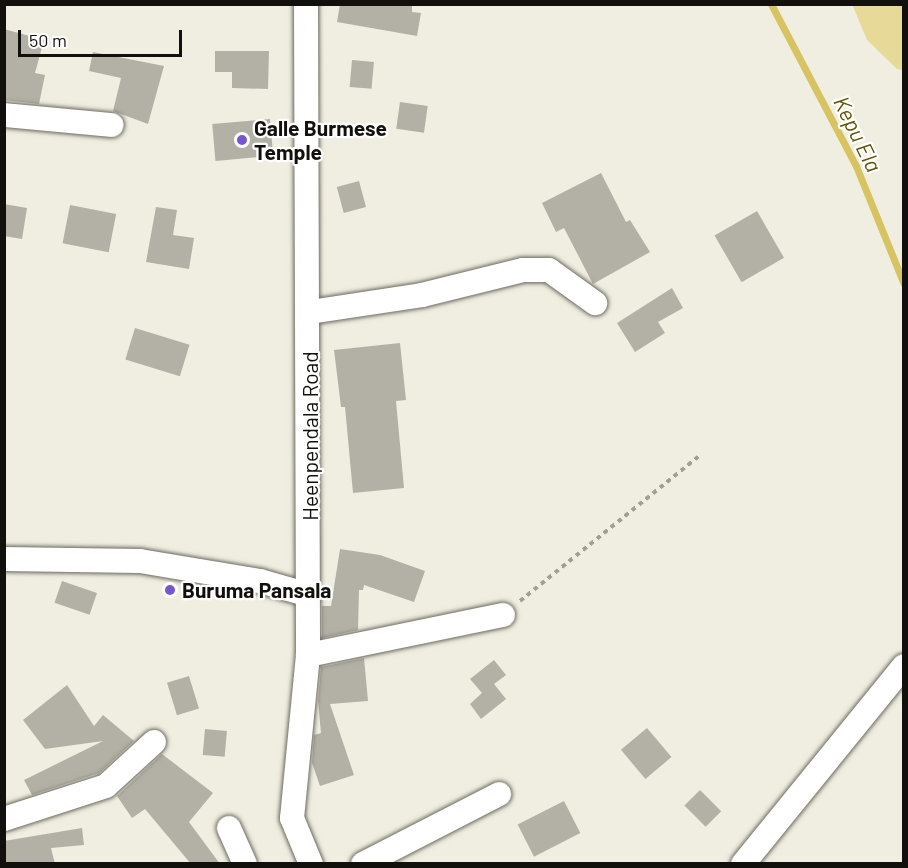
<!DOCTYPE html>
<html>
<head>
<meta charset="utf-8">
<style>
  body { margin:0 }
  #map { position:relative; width:908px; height:868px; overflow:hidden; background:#f0eee1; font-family:Barlow,sans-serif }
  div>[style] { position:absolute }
  .green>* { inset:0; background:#e7da98 }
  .stream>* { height:7px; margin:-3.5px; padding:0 3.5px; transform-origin:3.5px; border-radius:3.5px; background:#d7c361 }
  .building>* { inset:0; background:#b3b1a5; transform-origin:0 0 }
  .path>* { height:4px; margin-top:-2px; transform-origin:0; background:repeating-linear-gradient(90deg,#a2a096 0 4.5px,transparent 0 9px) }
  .roads { filter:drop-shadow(0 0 2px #6c6a5f) drop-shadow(0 0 2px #6c6a5f) }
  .minor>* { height:24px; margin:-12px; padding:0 12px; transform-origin:12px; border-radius:12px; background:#fff }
  .dots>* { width:16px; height:16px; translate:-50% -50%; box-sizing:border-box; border:3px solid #fff; border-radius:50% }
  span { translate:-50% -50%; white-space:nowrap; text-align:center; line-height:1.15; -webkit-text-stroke:4.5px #fff; paint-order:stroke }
  .poi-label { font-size:21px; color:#11100c; font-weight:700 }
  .left { translate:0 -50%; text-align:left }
  .street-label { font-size:21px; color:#11100c }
  .water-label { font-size:22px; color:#625405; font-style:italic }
  .frame { position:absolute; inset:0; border:6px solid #11100c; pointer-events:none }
  .scale { position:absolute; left:18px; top:30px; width:164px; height:27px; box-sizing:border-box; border:3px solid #11100c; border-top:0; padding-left:8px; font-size:18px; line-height:21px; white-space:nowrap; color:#11100c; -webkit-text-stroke:4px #fff; paint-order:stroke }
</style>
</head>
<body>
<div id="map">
  <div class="green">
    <div style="clip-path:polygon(852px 4px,903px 5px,903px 70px,897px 69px,867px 40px)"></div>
  </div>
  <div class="stream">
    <div style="left:771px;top:4px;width:183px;rotate:62.3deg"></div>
    <div style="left:856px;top:166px;width:127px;rotate:67.9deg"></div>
  </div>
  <div class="building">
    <div style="clip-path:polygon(340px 4px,412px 4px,412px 12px,421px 13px,417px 36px,337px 22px)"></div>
    <div style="clip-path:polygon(4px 29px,44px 40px,35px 73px,45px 75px,39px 104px,4px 100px)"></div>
    <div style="clip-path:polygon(215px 51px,269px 51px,268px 89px,232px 88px,232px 72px,215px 72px)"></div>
    <div style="clip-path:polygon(93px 52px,164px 66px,148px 124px,113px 111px,121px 78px,89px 71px)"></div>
    <div style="left:352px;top:60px;width:22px;height:27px;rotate:5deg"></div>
    <div style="left:400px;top:102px;width:28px;height:27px;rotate:8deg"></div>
    <div style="left:270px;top:119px;width:37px;height:58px;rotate:85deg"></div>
    <div style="clip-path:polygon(601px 173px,626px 222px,630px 220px,650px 252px,593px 284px,564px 228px,556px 232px,542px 203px)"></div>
    <div style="left:359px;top:181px;width:27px;height:23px;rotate:75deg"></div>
    <div style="clip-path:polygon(4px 204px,27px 208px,22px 239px,4px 236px)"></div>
    <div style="left:70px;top:205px;width:47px;height:39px;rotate:11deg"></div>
    <div style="clip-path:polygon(156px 207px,177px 210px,173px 235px,194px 238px,189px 269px,146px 262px)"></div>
    <div style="left:757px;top:211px;width:54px;height:49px;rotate:60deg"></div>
    <div style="clip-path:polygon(672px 288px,683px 308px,658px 322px,665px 333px,635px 352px,617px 323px)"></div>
    <div style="left:135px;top:328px;width:57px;height:33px;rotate:17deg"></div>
    <div style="clip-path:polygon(400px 343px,406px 400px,396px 401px,404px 488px,353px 493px,345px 407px,341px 407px,334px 350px)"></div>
    <div style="clip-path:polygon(340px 549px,380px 555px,425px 571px,414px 602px,364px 585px,363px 590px,359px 590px,358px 630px,322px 638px,322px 606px,331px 606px)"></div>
    <div style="left:62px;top:581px;width:37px;height:23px;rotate:19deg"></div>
    <div style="clip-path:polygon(364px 658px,368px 701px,330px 704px,354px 775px,320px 786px,312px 763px,314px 735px,321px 733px,318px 701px,321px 667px)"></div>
    <div style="clip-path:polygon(494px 660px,506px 675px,494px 684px,506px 699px,481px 719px,470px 704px,482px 693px,470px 679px)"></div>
    <div style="left:189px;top:676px;width:34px;height:23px;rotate:73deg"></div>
    <div style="clip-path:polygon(67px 685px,94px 726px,103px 715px,134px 741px,99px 773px,32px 795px,24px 780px,103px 741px,45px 749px,23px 720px)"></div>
    <div style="left:647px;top:728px;width:38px;height:34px;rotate:50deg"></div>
    <div style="left:205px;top:729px;width:22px;height:26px;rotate:5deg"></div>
    <div style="clip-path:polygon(162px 754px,213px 793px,189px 822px,220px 864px,191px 864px,145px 809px,132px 818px,117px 796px)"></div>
    <div style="left:700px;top:790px;width:30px;height:22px;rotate:45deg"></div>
    <div style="left:564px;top:801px;width:36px;height:52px;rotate:63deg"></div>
    <div style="clip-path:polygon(82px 828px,84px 845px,51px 848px,55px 864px,4px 864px,4px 841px)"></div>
  </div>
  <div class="path">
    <div style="left:520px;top:601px;width:230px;rotate:-39deg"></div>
  </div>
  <div class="roads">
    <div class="minor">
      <div style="left:306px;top:4px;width:651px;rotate:89.82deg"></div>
      <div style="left:308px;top:655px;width:164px;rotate:95.6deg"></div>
      <div style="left:292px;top:818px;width:50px;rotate:67.6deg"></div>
      <div style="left:4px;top:115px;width:108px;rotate:5.3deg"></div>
      <div style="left:310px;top:312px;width:113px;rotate:-8.6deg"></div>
      <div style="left:422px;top:295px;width:104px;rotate:-13.9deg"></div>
      <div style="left:523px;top:270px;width:26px"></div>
      <div style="left:549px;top:270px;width:57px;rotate:35.7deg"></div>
      <div style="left:4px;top:559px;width:136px;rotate:0.8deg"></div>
      <div style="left:140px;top:561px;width:122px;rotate:9.5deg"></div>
      <div style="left:260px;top:581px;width:51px;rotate:15.9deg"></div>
      <div style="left:308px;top:655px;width:199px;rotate:-11.6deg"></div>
      <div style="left:4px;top:819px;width:107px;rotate:-17.9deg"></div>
      <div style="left:106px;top:786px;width:65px;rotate:-42.5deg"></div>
      <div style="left:229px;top:828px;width:39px;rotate:66deg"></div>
      <div style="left:363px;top:864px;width:153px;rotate:-27.2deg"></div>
      <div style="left:743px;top:864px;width:255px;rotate:-50.9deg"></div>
    </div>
  </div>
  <div class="dots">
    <div style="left:242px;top:140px;background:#7556d0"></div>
    <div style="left:170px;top:590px;background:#7556d0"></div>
  </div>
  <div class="poi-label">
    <span class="left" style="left:254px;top:140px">Galle Burmese<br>Temple</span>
    <span class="left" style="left:182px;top:590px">Buruma Pansala</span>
  </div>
  <div class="street-label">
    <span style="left:310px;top:436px;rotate:-90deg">Heenpendala Road</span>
  </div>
  <div class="water-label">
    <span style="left:858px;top:134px;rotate:64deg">Kepu Ela</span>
  </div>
  <div class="frame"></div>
  <div class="scale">50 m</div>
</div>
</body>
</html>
